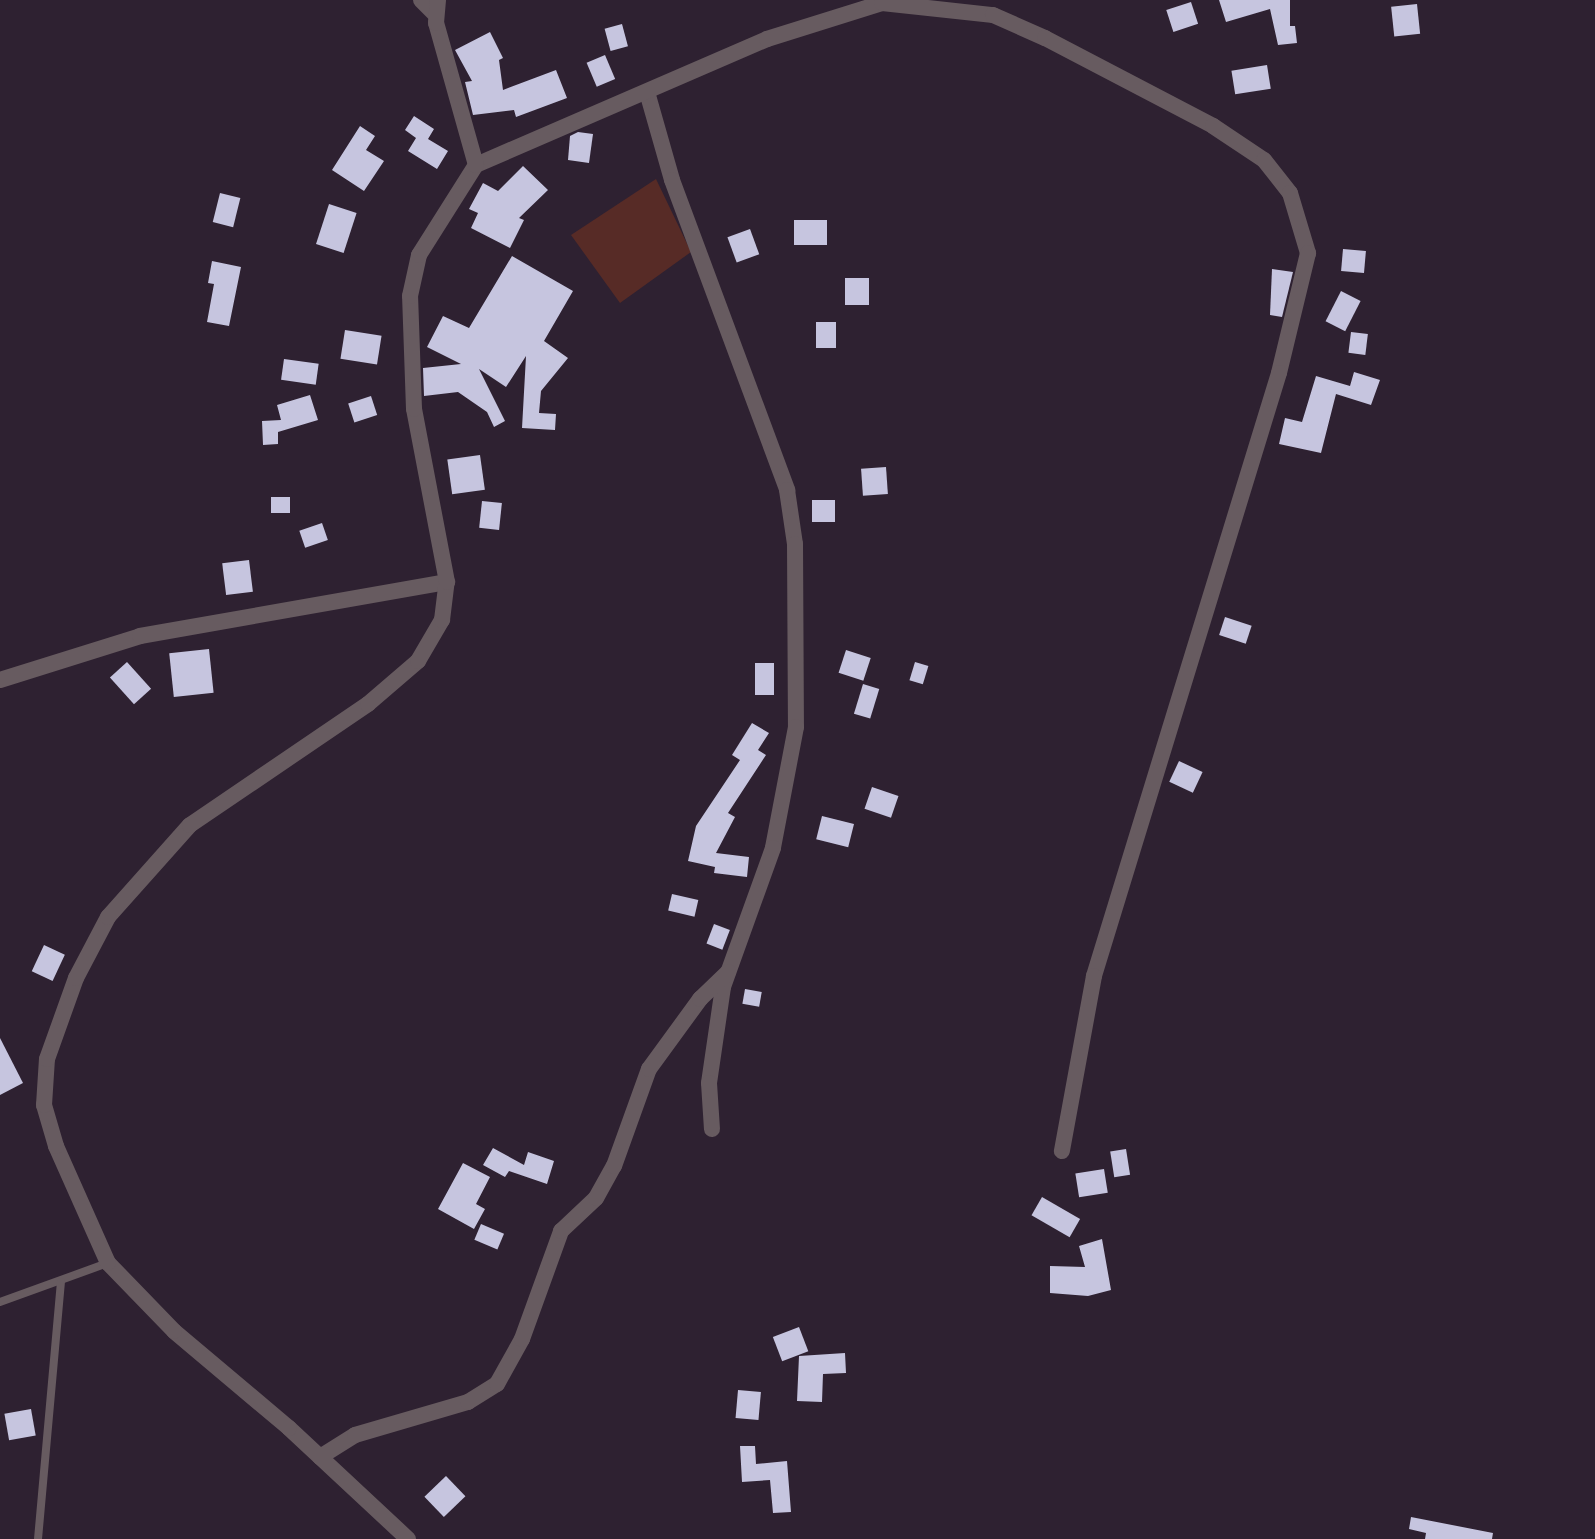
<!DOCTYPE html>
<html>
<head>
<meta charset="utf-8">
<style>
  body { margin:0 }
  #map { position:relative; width:1595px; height:1539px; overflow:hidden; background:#2e2131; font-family:"Exo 2",sans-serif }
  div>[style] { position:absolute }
  .green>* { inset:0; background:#572b26 }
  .building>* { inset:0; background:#c6c5df; transform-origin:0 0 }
  .lane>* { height:8px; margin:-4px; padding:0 4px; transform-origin:4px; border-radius:4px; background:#675b60 }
  .street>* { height:16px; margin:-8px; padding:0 8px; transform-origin:8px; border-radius:8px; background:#675b60 }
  span { translate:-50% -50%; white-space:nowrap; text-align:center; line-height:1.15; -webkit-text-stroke:7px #2e2131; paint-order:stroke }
</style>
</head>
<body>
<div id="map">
  <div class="green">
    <div style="clip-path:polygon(656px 179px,691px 252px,620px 303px,571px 235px)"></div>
  </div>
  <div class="building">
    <div style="clip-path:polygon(1219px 0,1290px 0,1290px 26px,1295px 26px,1297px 43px,1278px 45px,1270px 9px,1226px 22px)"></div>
    <div style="left:1191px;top:2px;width:23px;height:26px;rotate:72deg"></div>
    <div style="left:1417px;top:4px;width:30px;height:26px;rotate:84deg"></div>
    <div style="left:622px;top:24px;width:23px;height:18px;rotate:75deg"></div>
    <div style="clip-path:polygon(490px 32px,503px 58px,499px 60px,503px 90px,556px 70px,567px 98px,516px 117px,514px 110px,473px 115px,465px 82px,472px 81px,455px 50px)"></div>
    <div style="left:605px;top:55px;width:26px;height:20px;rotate:67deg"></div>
    <div style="left:1267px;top:65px;width:24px;height:36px;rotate:81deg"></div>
    <div style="clip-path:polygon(414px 116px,434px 129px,428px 139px,448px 151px,437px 169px,408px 151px,416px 138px,405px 130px)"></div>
    <div style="clip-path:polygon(360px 126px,375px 136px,366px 150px,384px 161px,364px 191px,332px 170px)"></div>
    <div style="clip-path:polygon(578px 132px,593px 134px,589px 163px,568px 160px,570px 136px)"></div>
    <div style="clip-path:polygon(523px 166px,548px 190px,519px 218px,524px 220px,510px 248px,471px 228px,478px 213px,469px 209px,483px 183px,498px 191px)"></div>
    <div style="left:220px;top:193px;width:21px;height:30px;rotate:14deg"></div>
    <div style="left:329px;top:204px;width:29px;height:42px;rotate:18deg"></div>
    <div style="left:794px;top:220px;width:33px;height:25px"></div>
    <div style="left:750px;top:229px;width:27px;height:24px;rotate:70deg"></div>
    <div style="left:1343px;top:249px;width:23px;height:22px;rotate:5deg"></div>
    <div style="clip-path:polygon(512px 256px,573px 291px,544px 341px,568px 358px,541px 391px,539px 413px,556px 414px,555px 430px,522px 428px,526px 356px,506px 387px,479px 369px,505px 421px,494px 427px,487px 412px,458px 392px,424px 396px,423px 368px,461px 364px,427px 347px,443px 316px,469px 328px)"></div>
    <div style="clip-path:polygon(212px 261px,241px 267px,229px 326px,207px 322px,214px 284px,208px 283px)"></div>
    <div style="clip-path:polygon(1272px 269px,1293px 272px,1282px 317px,1270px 315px)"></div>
    <div style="left:845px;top:278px;width:24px;height:27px"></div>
    <div style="left:1341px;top:291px;width:22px;height:34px;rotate:27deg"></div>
    <div style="left:836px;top:322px;width:26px;height:20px;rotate:90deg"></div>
    <div style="left:345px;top:330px;width:37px;height:29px;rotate:9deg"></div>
    <div style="left:1351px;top:332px;width:17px;height:21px;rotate:7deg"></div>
    <div style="left:284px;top:359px;width:35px;height:21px;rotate:8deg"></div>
    <div style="clip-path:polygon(1354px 372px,1380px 380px,1371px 405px,1336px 394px,1321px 453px,1279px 444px,1285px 418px,1302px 422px,1316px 376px,1350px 386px)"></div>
    <div style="clip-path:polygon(310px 395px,318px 420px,278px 432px,278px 444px,263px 445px,262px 421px,281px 420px,277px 405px)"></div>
    <div style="left:371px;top:396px;width:20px;height:24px;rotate:72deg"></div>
    <div style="left:480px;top:455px;width:35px;height:33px;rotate:82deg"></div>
    <div style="left:886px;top:467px;width:27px;height:25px;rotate:86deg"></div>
    <div style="left:271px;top:497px;width:19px;height:16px"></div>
    <div style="left:812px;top:500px;width:23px;height:22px"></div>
    <div style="left:482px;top:501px;width:20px;height:27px;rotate:6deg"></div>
    <div style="left:322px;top:523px;width:18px;height:24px;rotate:71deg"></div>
    <div style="left:249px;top:560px;width:32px;height:27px;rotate:83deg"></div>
    <div style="left:1225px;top:617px;width:28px;height:19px;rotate:18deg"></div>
    <div style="left:209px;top:649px;width:44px;height:40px;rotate:84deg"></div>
    <div style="left:846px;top:650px;width:26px;height:24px;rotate:18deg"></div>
    <div style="left:127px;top:662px;width:36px;height:23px;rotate:48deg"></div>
    <div style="left:915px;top:662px;width:14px;height:19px;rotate:17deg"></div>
    <div style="left:755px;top:663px;width:19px;height:32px"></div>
    <div style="left:863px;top:684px;width:17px;height:31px;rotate:17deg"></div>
    <div style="clip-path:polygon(752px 723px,769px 733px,758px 750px,766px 755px,728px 813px,735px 817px,716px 853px,749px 857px,747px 877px,714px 873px,715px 867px,688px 861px,696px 826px,740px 760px,732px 755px)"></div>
    <div style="left:1179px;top:761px;width:26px;height:23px;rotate:25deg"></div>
    <div style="left:872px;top:787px;width:28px;height:23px;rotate:19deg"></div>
    <div style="left:822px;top:816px;width:33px;height:24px;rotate:14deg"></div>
    <div style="left:672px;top:894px;width:27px;height:17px;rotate:13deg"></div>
    <div style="left:714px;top:924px;width:17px;height:21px;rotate:21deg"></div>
    <div style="left:44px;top:945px;width:23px;height:29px;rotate:25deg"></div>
    <div style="left:745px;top:989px;width:17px;height:15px;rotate:10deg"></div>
    <div style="clip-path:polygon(0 1038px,23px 1083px,0 1095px)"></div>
    <div style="clip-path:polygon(493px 1148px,524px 1165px,528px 1152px,554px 1161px,547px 1184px,509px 1171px,505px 1177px,483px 1165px)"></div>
    <div style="left:1126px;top:1149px;width:26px;height:16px;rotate:81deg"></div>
    <div style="clip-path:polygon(463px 1163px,490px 1177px,476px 1204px,485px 1209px,474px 1229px,438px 1209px)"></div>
    <div style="left:1104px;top:1169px;width:24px;height:29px;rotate:81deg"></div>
    <div style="left:1042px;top:1197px;width:44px;height:21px;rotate:30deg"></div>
    <div style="left:481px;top:1224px;width:25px;height:17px;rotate:23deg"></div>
    <div style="clip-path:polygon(1102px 1239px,1111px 1290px,1088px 1296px,1050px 1293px,1050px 1266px,1085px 1267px,1079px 1246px)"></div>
    <div style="left:799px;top:1327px;width:26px;height:28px;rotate:69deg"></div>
    <div style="clip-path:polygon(845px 1353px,846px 1373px,823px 1374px,822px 1402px,797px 1401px,799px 1356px)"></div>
    <div style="left:738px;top:1390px;width:23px;height:28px;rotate:5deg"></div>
    <div style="left:31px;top:1409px;width:27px;height:27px;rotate:80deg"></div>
    <div style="clip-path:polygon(740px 1446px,755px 1446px,756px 1464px,787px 1461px,791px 1512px,773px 1513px,770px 1480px,742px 1482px)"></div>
    <div style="left:446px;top:1476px;width:28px;height:30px;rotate:46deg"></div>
    <div style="clip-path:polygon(1411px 1517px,1493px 1533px,1492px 1539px,1425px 1539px,1426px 1533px,1409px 1529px)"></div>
  </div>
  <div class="lane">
    <div style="left:0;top:1302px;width:115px;rotate:-19.9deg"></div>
    <div style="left:38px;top:1539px;width:258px;rotate:-84.9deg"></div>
  </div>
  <div class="street">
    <div style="left:421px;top:0;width:18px;rotate:45deg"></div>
    <div style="left:647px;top:92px;width:91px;rotate:74.1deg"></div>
    <div style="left:672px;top:180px;width:331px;rotate:69.6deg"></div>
    <div style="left:787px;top:490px;width:55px;rotate:81.6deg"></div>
    <div style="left:795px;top:544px;width:183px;rotate:89.7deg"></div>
    <div style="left:796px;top:727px;width:123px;rotate:100.8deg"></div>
    <div style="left:773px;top:848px;width:148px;rotate:109.8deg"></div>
    <div style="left:723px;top:987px;width:97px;rotate:98.3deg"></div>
    <div style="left:709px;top:1083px;width:46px;rotate:86.3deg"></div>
    <div style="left:476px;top:165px;width:317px;rotate:-23.4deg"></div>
    <div style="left:767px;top:39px;width:121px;rotate:-17.4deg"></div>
    <div style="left:882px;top:3px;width:112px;rotate:6.2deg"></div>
    <div style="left:993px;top:15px;width:57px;rotate:23.9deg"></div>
    <div style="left:1045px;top:38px;width:190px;rotate:27.6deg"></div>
    <div style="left:1213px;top:126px;width:61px;rotate:33.7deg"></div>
    <div style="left:1264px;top:160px;width:42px;rotate:51.8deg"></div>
    <div style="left:1290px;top:193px;width:63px;rotate:73.3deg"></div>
    <div style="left:1308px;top:253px;width:123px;rotate:103.6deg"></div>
    <div style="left:1279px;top:373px;width:631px;rotate:107.06deg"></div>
    <div style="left:1094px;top:976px;width:178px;rotate:100.4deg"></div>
    <div style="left:0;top:680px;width:147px;rotate:-17.4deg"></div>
    <div style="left:140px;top:636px;width:312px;rotate:-10deg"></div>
    <div style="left:320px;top:1457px;width:41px;rotate:-32.2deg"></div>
    <div style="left:355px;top:1435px;width:118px;rotate:-16.3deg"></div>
    <div style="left:468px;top:1402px;width:34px;rotate:-32deg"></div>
    <div style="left:497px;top:1384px;width:51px;rotate:-60.9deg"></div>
    <div style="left:522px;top:1339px;width:115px;rotate:-70.1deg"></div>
    <div style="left:561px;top:1231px;width:48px;rotate:-43.3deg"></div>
    <div style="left:596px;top:1198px;width:37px;rotate:-61deg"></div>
    <div style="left:614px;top:1166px;width:103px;rotate:-70.2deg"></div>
    <div style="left:649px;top:1069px;width:87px;rotate:-53.9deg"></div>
    <div style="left:700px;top:999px;width:39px;rotate:-44deg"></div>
    <div style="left:408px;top:1539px;width:163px;rotate:-137deg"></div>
    <div style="left:289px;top:1428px;width:150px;rotate:-139.9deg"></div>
    <div style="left:174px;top:1331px;width:95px;rotate:-134.1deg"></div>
    <div style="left:108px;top:1263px;width:128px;rotate:-114deg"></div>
    <div style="left:56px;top:1146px;width:43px;rotate:-106.3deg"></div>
    <div style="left:44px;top:1105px;width:46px;rotate:-86.3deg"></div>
    <div style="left:47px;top:1059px;width:86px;rotate:-70.3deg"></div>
    <div style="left:76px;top:978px;width:69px;rotate:-62.3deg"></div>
    <div style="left:108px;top:917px;width:123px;rotate:-48.3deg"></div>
    <div style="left:190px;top:825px;width:215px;rotate:-34.2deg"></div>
    <div style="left:368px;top:704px;width:66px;rotate:-40.7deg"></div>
    <div style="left:418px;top:661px;width:48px;rotate:-59.7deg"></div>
    <div style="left:442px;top:620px;width:38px;rotate:-83deg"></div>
    <div style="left:447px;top:582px;width:176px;rotate:-100.8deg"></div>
    <div style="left:414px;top:409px;width:113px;rotate:-92deg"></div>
    <div style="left:410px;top:296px;width:42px;rotate:-77.6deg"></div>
    <div style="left:419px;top:255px;width:107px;rotate:-57.7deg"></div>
    <div style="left:476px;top:165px;width:148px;rotate:-105.7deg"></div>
    <div style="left:436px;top:23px;width:23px;rotate:-85deg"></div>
  </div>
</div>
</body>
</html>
